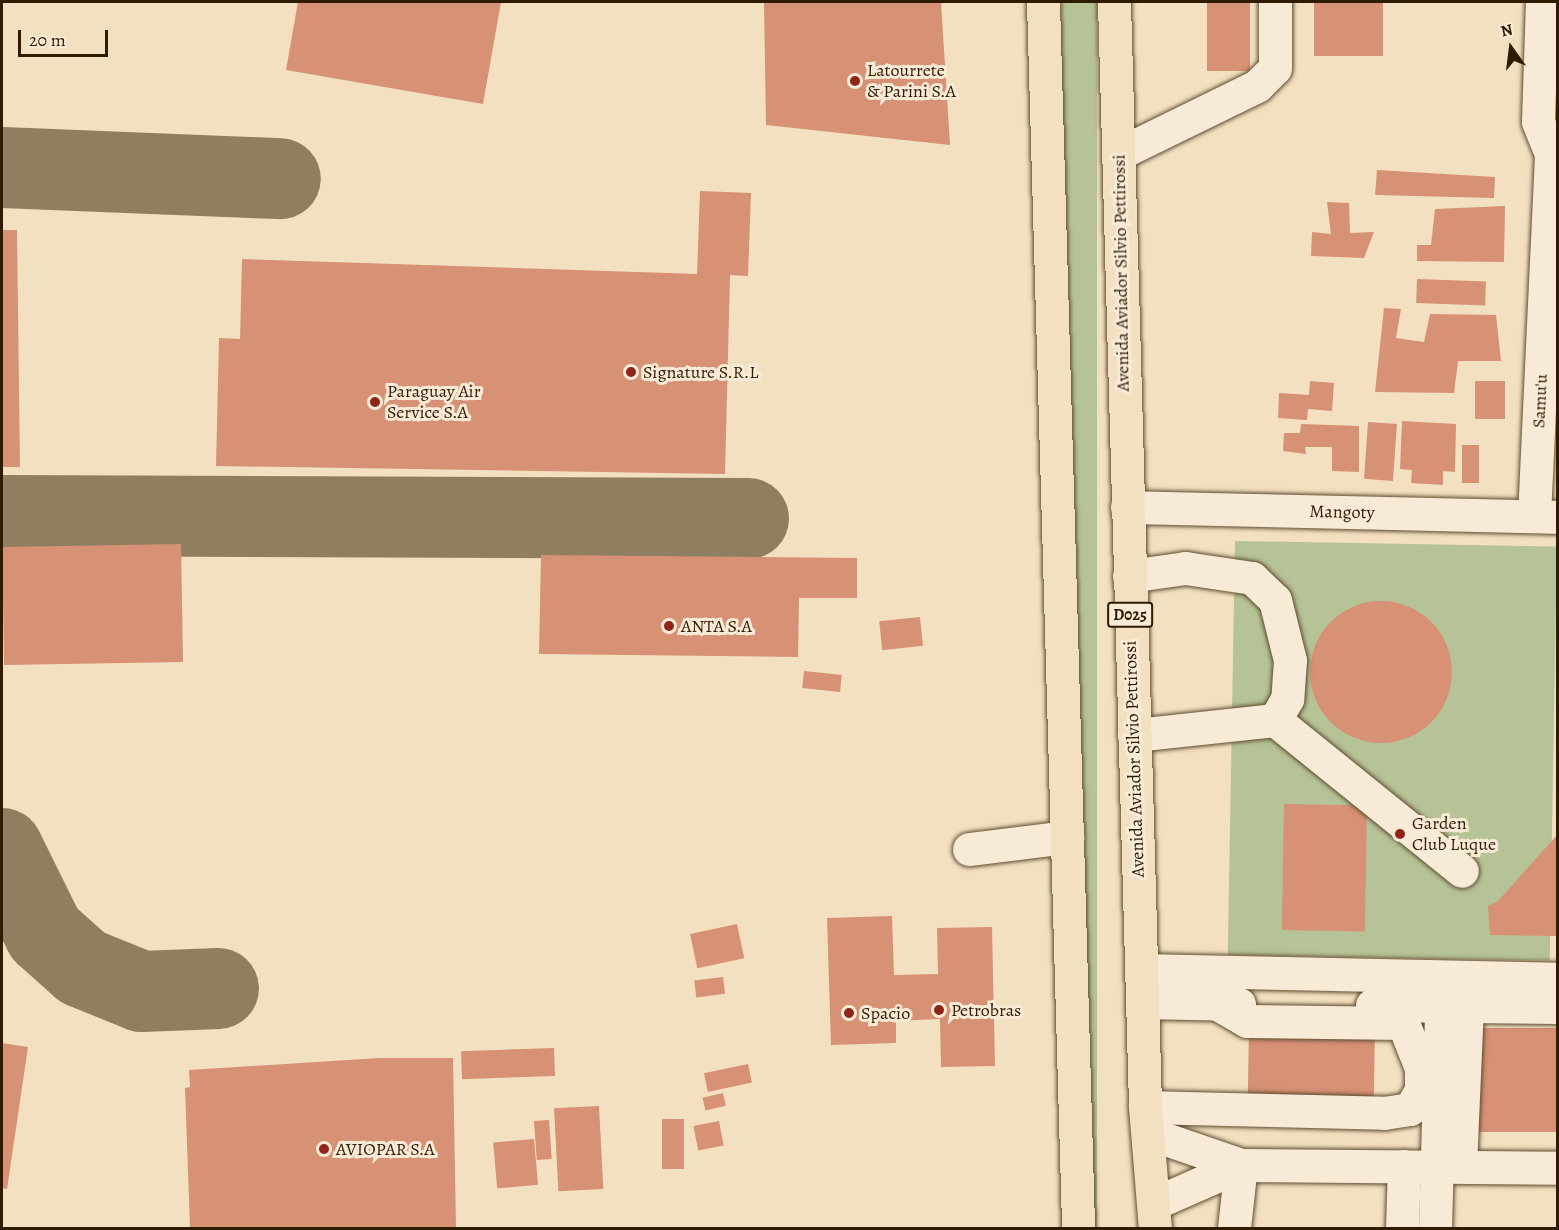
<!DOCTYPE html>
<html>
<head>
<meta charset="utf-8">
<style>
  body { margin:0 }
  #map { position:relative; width:1559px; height:1230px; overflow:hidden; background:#f3e0c1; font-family:Alegreya,serif }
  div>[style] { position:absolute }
  .green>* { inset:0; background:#b6c396; transform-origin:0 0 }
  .taxiway>* { height:81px; margin:-40.5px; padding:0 40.5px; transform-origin:40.5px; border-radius:40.5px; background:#907e60 }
  .building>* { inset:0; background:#d79174; transform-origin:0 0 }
  .round { border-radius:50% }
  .roads { filter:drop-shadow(0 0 2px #5f4c30) drop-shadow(0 0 2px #5f4c30) }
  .minor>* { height:33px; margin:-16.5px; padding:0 16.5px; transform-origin:16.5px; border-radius:16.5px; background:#f7ebd7 }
  .highway>* { height:33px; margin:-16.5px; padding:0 16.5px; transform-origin:16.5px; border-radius:16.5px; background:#f3e0c1 }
  .dots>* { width:16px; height:16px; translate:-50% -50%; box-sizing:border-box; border:3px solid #f7ebd7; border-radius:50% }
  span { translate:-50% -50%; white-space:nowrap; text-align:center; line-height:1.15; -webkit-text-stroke:6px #f7ebd7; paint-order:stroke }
  .shield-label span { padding:2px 4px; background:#f7ebd7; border:2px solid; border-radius:4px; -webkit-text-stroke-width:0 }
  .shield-label { font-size:16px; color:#2e1b00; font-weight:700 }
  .poi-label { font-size:18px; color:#2e1b00 }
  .left { translate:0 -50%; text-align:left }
  .street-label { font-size:18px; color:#2e1b00 }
  .frame { position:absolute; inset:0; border:3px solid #2e1b00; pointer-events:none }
  .north { position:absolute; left:1481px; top:18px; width:60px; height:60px; -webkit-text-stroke:4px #f7ebd7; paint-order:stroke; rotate:346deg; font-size:16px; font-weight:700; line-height:24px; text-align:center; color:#2e1b00 }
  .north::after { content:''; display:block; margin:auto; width:21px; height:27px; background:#2e1b00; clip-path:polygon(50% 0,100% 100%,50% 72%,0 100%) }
  .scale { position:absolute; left:18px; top:30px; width:90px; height:27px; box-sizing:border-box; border:3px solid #2e1b00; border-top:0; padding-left:8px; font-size:18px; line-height:21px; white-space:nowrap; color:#2e1b00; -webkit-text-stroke:4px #f7ebd7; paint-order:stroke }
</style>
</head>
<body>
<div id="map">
  <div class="green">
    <div style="left:1061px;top:2px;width:36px;height:1226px"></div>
    <div style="left:1235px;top:541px;width:322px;height:414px;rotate:1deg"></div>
  </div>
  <div class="taxiway">
    <div style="left:2px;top:167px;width:278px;rotate:2.3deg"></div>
    <div style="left:2px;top:515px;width:746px;rotate:0.23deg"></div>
    <div style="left:2px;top:848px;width:95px;rotate:63.7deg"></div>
    <div style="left:44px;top:933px;width:51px;rotate:41.8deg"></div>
    <div style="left:82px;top:967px;width:64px;rotate:22.1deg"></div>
    <div style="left:141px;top:991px;width:77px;rotate:-2.2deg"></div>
  </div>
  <div class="building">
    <div style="clip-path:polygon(298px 2px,501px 2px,483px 104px,286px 70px)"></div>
    <div style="clip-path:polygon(764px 2px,941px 2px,950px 145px,766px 125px)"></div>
    <div style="left:1207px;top:2px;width:43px;height:69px"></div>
    <div style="left:1314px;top:2px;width:69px;height:54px"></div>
    <div style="clip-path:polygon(1377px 170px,1495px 177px,1494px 198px,1375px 195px)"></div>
    <div style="clip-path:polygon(700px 191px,751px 193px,748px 276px,730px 275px,725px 474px,216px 466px,219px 338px,240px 339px,242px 259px,697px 274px)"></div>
    <div style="clip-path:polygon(1327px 202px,1349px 203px,1350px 233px,1374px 232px,1364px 258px,1311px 256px,1312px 232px,1331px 234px)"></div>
    <div style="clip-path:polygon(1505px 206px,1504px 262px,1417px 261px,1417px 245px,1431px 245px,1435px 209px)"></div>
    <div style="clip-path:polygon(2px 230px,17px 230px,20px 467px,2px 467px)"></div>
    <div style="left:1417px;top:279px;width:69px;height:24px;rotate:2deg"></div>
    <div style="clip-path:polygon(1384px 308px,1401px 309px,1396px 338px,1424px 342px,1430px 314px,1496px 315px,1501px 361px,1458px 361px,1454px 393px,1375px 392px)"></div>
    <div style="clip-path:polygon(1310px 381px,1334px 383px,1332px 411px,1308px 409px,1307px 420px,1278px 418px,1279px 393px,1309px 395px)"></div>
    <div style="left:1475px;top:381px;width:30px;height:38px"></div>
    <div style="clip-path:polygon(1402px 421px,1456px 424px,1455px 472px,1443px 471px,1443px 485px,1411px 483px,1412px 470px,1400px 469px)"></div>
    <div style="left:1368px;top:422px;width:29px;height:57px;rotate:4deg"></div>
    <div style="clip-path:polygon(1301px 424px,1359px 426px,1359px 472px,1332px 471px,1332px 447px,1305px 447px,1306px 454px,1283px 451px,1284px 433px,1300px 433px)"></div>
    <div style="left:1462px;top:445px;width:17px;height:38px"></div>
    <div style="left:181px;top:544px;width:118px;height:179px;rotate:89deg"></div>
    <div style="clip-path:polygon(541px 555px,857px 558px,857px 598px,799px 598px,798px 657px,539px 654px)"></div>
    <div class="round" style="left:1310px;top:601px;width:142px;height:142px"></div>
    <div style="left:920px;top:617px;width:29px;height:41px;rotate:84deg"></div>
    <div style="left:804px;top:671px;width:38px;height:17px;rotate:6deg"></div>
    <div style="left:1284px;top:804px;width:83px;height:126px;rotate:1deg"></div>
    <div style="clip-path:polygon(1558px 834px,1558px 936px,1490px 935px,1488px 906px,1498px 901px)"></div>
    <div style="clip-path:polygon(892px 916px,894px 975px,938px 974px,937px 928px,992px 927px,995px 1066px,941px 1067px,940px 1019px,896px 1021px,896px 1043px,831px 1045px,827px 918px)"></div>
    <div style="left:737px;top:924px;width:35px;height:48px;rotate:78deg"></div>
    <div style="left:723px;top:977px;width:17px;height:29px;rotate:83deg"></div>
    <div style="left:1249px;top:1027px;width:126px;height:72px;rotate:1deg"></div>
    <div style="left:1470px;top:1028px;width:88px;height:104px"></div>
    <div style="clip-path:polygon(2px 1043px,28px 1047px,7px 1189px,2px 1188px)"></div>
    <div style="left:554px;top:1048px;width:28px;height:93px;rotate:88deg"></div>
    <div style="clip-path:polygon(379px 1058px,453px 1058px,456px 1228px,190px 1228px,185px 1088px,190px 1087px,189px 1070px)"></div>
    <div style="left:748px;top:1064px;width:19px;height:45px;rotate:78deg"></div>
    <div style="left:723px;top:1093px;width:13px;height:21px;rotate:77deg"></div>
    <div style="left:599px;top:1106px;width:83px;height:45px;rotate:87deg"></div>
    <div style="left:662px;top:1119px;width:22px;height:50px"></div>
    <div style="left:549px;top:1120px;width:39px;height:15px;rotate:86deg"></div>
    <div style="left:719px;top:1121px;width:25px;height:26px;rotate:79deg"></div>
    <div style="left:534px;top:1139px;width:46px;height:41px;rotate:85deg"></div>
  </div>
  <div class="roads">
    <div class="minor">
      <div style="left:1118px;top:154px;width:155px;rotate:-26.1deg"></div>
      <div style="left:1257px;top:86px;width:25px;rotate:-45deg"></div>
      <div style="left:1275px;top:68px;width:66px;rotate:-90deg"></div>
      <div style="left:1127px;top:507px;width:431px;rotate:1.3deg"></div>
      <div style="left:1534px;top:516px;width:362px;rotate:-87.3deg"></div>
      <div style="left:1551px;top:154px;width:35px;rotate:-112deg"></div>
      <div style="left:1538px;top:121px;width:119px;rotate:-88.1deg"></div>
      <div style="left:1129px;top:576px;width:57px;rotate:-8.1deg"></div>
      <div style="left:1185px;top:568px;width:68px;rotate:8.5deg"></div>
      <div style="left:1252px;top:578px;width:32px;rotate:44deg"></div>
      <div style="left:1275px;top:600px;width:62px;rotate:76deg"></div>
      <div style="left:1290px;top:660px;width:39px;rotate:94deg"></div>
      <div style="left:1287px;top:699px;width:24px;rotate:120deg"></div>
      <div style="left:1275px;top:720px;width:142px;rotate:173.9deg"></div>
      <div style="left:1275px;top:720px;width:240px;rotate:38.9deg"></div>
      <div style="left:969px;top:849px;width:99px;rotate:-7deg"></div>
      <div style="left:1141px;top:970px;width:417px;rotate:1.2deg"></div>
      <div style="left:1142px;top:1002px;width:97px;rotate:1.2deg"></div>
      <div style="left:1372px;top:1005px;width:186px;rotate:0.6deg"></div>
      <div style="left:1145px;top:1107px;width:239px;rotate:1.4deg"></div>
      <div style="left:1384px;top:1113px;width:26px;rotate:-9deg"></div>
      <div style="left:1410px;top:1109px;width:22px;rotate:-60deg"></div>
      <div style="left:1421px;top:1090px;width:22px;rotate:-90deg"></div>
      <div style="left:1421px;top:1068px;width:48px;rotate:-111.8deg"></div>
      <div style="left:1403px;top:1023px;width:156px;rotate:-179.3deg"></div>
      <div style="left:1247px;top:1021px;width:34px;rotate:-150deg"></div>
      <div style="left:1148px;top:1133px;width:98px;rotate:19deg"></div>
      <div style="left:1241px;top:1165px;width:317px;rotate:0.5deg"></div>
      <div style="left:1460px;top:1166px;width:160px;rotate:-87.5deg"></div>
      <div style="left:1155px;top:1203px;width:94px;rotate:-23.8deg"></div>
      <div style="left:1234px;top:1228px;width:63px;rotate:-83.7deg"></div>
      <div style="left:1402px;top:1228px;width:62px;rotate:-88.2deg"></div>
      <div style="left:1435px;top:1228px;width:244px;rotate:-88.4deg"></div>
    </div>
    <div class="highway">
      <div style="left:1043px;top:2px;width:1226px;rotate:88.36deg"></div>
      <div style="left:1114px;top:2px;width:1105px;rotate:88.39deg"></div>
      <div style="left:1145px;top:1107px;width:121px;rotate:85.3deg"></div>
    </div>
  </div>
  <div class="dots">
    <div style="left:855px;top:81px;background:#8f2418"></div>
    <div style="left:631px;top:372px;background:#8f2418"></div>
    <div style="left:375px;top:402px;background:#8f2418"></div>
    <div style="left:669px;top:626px;background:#8f2418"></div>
    <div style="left:1400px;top:834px;background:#8f2418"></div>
    <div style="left:939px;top:1010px;background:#8f2418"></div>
    <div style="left:849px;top:1013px;background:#8f2418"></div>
    <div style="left:324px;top:1149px;background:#8f2418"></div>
  </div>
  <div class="shield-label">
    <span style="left:1130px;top:615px">D025</span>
  </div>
  <div class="poi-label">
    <span class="left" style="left:867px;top:81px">Latourrete<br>&amp; Parini S.A</span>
    <span class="left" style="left:643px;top:372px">Signature S.R.L</span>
    <span class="left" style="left:387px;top:402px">Paraguay Air<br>Service S.A</span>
    <span class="left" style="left:681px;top:626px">ANTA S.A</span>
    <span class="left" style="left:1412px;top:834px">Garden<br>Club Luque</span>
    <span class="left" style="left:951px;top:1010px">Petrobras</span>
    <span class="left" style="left:861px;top:1013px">Spacio</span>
    <span class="left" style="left:336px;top:1149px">AVIOPAR S.A</span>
  </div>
  <div class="street-label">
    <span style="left:1121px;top:273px;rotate:-91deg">Avenida Aviador Silvio Pettirossi</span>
    <span style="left:1540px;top:401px;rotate:-87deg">Samu'u</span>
    <span style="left:1342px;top:512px;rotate:1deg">Mangoty</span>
    <span style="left:1134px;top:759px;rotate:-92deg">Avenida Aviador Silvio Pettirossi</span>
  </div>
  <div class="frame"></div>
  <div class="north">N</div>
  <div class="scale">20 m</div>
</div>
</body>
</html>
